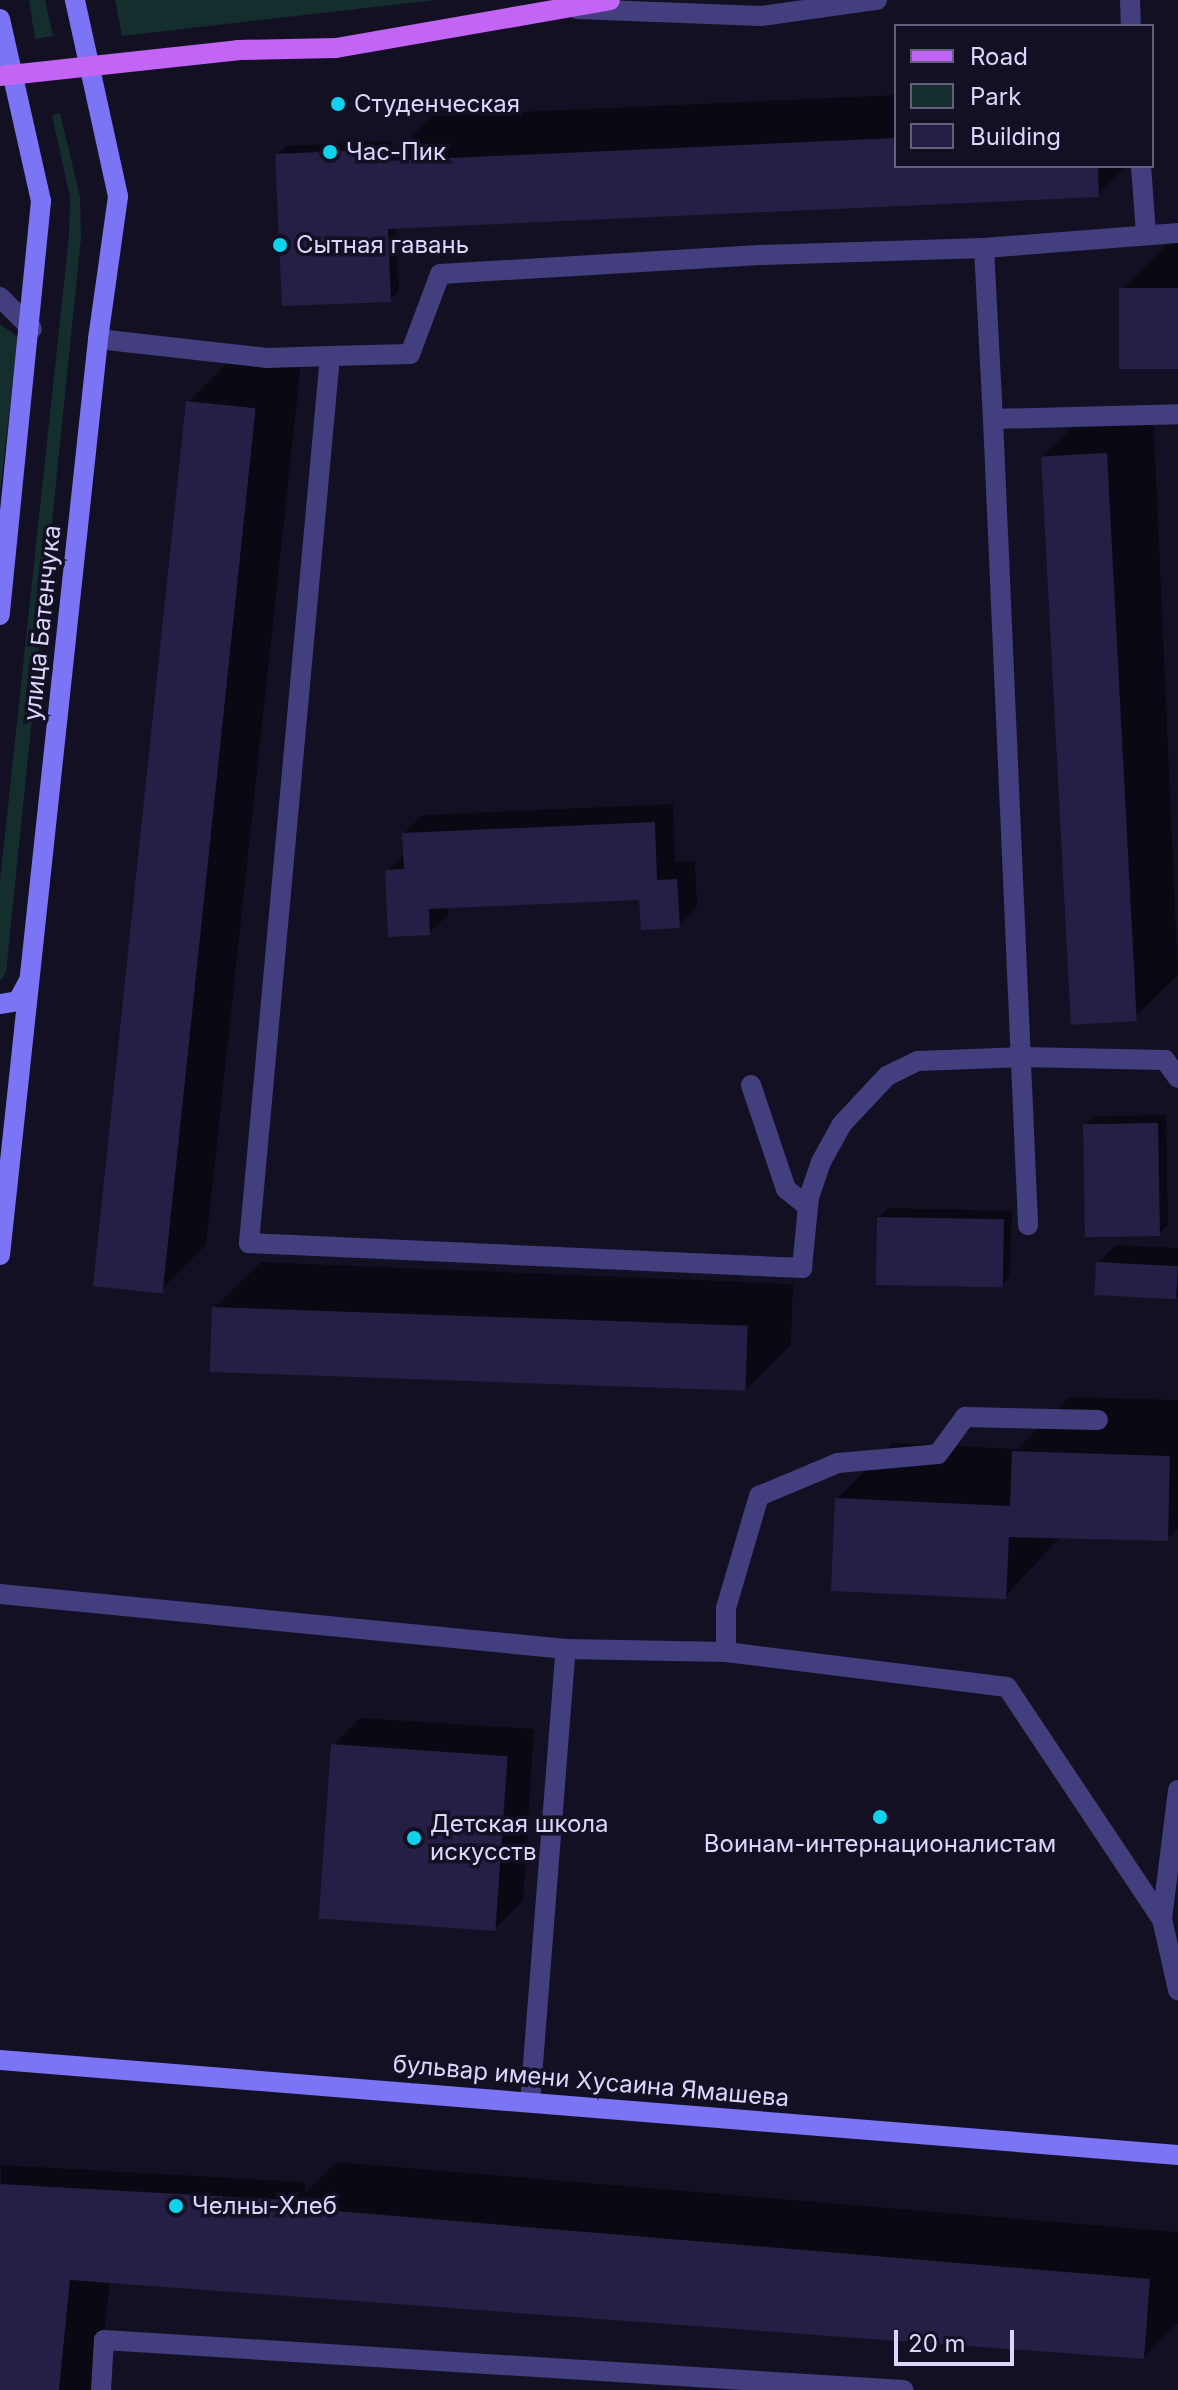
<!DOCTYPE html>
<html>
<head>
<meta charset="utf-8">
<style>
  body { margin:0 }
  #map { position:relative; width:1178px; height:2390px; overflow:hidden; background:#141024; font-family:Inter,sans-serif }
  div>[style] { position:absolute }
  .green>* { inset:0; background:#142d2d }
  .shadow>* { inset:0; background:#0007 }
  .building>* { inset:0; background:#261e44; transform-origin:0 0 }
  .lane>* { height:20px; margin:-10px; padding:0 10px; transform-origin:10px; border-radius:10px; background:#433f7f }
  .street>* { height:20px; margin:-10px; padding:0 10px; transform-origin:10px; border-radius:10px; background:#433f7f }
  .secondary>* { height:20px; margin:-10px; padding:0 10px; transform-origin:10px; border-radius:10px; background:#7b74f5 }
  .primary>* { height:20px; margin:-10px; padding:0 10px; transform-origin:10px; border-radius:10px; background:#c265f4 }
  .dots>* { width:22px; height:22px; translate:-50% -50%; box-sizing:border-box; border:4px solid #141024; border-radius:50% }
  span { translate:-50% -50%; white-space:nowrap; text-align:center; line-height:1.15; -webkit-text-stroke:7px #141024; paint-order:stroke }
  .poi-label { font-size:24px; color:#dbd6fc }
  .left { translate:0 -50%; text-align:left }
  .street-label { font-size:24px; color:#dbd6fc }
  .legend { position:absolute; left:894px; top:24px; width:260px; height:144px; box-sizing:border-box; background:#141024; border:2px solid #645f7a; margin:0; padding:10px 14px; list-style:none; font-size:24px; color:#dbd6fc }
  .legend li { display:flex; align-items:center; gap:16px; height:40px }
  .legend b { width:40px; border:2px solid #645f7a }
  .scale { position:absolute; left:894px; top:2330px; width:120px; height:36px; box-sizing:border-box; border:4px solid #dbd6fc; border-top:0; padding-left:10px; font-size:24px; line-height:28px; white-space:nowrap; color:#dbd6fc; -webkit-text-stroke:6px #141024; paint-order:stroke }
</style>
</head>
<body>
<div id="map">
  <div class="green">
    <div style="clip-path:polygon(29px 0,45px 0,53px 36px,35px 39px)"></div>
    <div style="clip-path:polygon(115px 0,435px 0,122px 36px)"></div>
    <div style="clip-path:polygon(60px 113px,80px 197px,81px 238px,6px 973px,0 981px,0 881px,69px 236px,70px 197px,52px 115px)"></div>
    <div style="clip-path:polygon(0 324px,18px 337px,0 492px)"></div>
  </div>
  <div class="shadow">
    <div style="clip-path:polygon(896px 95px,896px 166px,1127px 166px,1098px 195px,396px 227px,399px 291px,390px 300px,277px 155px,286px 146px,392px 141px,393px 155px,433px 116px)"></div>
    <div style="clip-path:polygon(1176px 235px,1178px 235px,1178px 367px,1121px 291px)"></div>
    <div style="clip-path:polygon(234px 356px,301px 363px,206px 1245px,160px 1291px,188px 402px)"></div>
    <div style="clip-path:polygon(1153px 407px,1178px 975px,1133px 1019px,1043px 456px,1089px 410px)"></div>
    <div style="clip-path:polygon(673px 804px,675px 862px,695px 861px,697px 907px,679px 926px,641px 898px,448px 906px,448px 915px,429px 933px,387px 871px,405px 853px,404px 833px,422px 815px)"></div>
    <div style="clip-path:polygon(1166px 1115px,1168px 1225px,1159px 1234px,1085px 1125px,1094px 1116px)"></div>
    <div style="clip-path:polygon(888px 1208px,1012px 1211px,1010px 1277px,1001px 1286px,879px 1217px)"></div>
    <div style="clip-path:polygon(1116px 1245px,1178px 1248px,1178px 1297px,1098px 1263px)"></div>
    <div style="clip-path:polygon(261px 1262px,793px 1284px,791px 1345px,745px 1391px,214px 1308px)"></div>
    <div style="clip-path:polygon(1069px 1397px,1178px 1400px,1178px 1528px,1167px 1539px,1061px 1536px,1005px 1597px,837px 1499px,892px 1443px,1017px 1449px)"></div>
    <div style="clip-path:polygon(360px 1718px,534px 1729px,523px 1901px,496px 1928px,333px 1745px)"></div>
    <div style="clip-path:polygon(336px 2162px,1178px 2232px,1178px 2323px,1144px 2357px,110px 2280px,98px 2390px,0 2390px,1px 2165px,305px 2182px,305px 2193px)"></div>
  </div>
  <div class="building">
    <div style="clip-path:polygon(896px 138px,896px 166px,1098px 166px,1099px 197px,388px 229px,391px 302px,282px 306px,275px 154px,384px 149px,385px 161px)"></div>
    <div style="left:1178px;top:288px;width:81px;height:59px;rotate:90deg"></div>
    <div style="left:186px;top:401px;width:70px;height:890px;rotate:6deg"></div>
    <div style="left:1107px;top:453px;width:569px;height:66px;rotate:87deg"></div>
    <div style="clip-path:polygon(655px 822px,657px 880px,677px 879px,680px 928px,641px 930px,639px 900px,429px 909px,430px 935px,388px 937px,385px 870px,404px 869px,402px 833px)"></div>
    <div style="left:1158px;top:1123px;width:113px;height:75px;rotate:89deg"></div>
    <div style="left:877px;top:1217px;width:127px;height:68px;rotate:1deg"></div>
    <div style="left:1096px;top:1262px;width:82px;height:33px;rotate:3deg"></div>
    <div style="left:212px;top:1307px;width:536px;height:65px;rotate:2deg"></div>
    <div style="clip-path:polygon(1012px 1451px,1170px 1456px,1168px 1541px,1009px 1537px,1006px 1599px,831px 1591px,835px 1498px,1010px 1506px)"></div>
    <div style="left:331px;top:1744px;width:177px;height:175px;rotate:4deg"></div>
    <div style="clip-path:polygon(0 2184px,288px 2200px,288px 2207px,1150px 2279px,1144px 2359px,70px 2280px,59px 2390px,0 2390px)"></div>
  </div>
  <div class="lane">
    <div style="left:1130px;top:0;width:26px;rotate:88deg"></div>
    <div style="left:1141px;top:166px;width:68px;rotate:85.8deg"></div>
    <div style="left:984px;top:248px;width:195px;rotate:-4.4deg"></div>
    <div style="left:0;top:297px;width:45px;rotate:45deg"></div>
    <div style="left:98px;top:339px;width:170px;rotate:6.4deg"></div>
    <div style="left:267px;top:358px;width:63px;rotate:-1.8deg"></div>
    <div style="left:330px;top:356px;width:891px;rotate:95.22deg"></div>
    <div style="left:249px;top:1243px;width:554px;rotate:2.59deg"></div>
    <div style="left:802px;top:1268px;width:71px;rotate:-84.4deg"></div>
    <div style="left:809px;top:1197px;width:37px;rotate:-71deg"></div>
    <div style="left:821px;top:1162px;width:43px;rotate:-61.1deg"></div>
    <div style="left:842px;top:1124px;width:66px;rotate:-46.8deg"></div>
    <div style="left:887px;top:1076px;width:34px;rotate:-26deg"></div>
    <div style="left:918px;top:1061px;width:103px;rotate:-2.2deg"></div>
    <div style="left:1021px;top:1057px;width:144px;rotate:1.2deg"></div>
    <div style="left:1165px;top:1060px;width:22px;rotate:54deg"></div>
    <div style="left:330px;top:356px;width:80px;rotate:-1.4deg"></div>
    <div style="left:410px;top:354px;width:85px;rotate:-69.4deg"></div>
    <div style="left:440px;top:274px;width:320px;rotate:-3.4deg"></div>
    <div style="left:759px;top:255px;width:225px;rotate:-1.8deg"></div>
    <div style="left:984px;top:248px;width:171px;rotate:87deg"></div>
    <div style="left:993px;top:419px;width:185px;rotate:-1.5deg"></div>
    <div style="left:993px;top:419px;width:807px;rotate:87.51deg"></div>
    <div style="left:751px;top:1085px;width:110px;rotate:71.4deg"></div>
    <div style="left:786px;top:1189px;width:28px;rotate:39deg"></div>
    <div style="left:0;top:1594px;width:569px;rotate:5.55deg"></div>
    <div style="left:566px;top:1649px;width:160px;rotate:1.1deg"></div>
    <div style="left:726px;top:1652px;width:283px;rotate:7.1deg"></div>
    <div style="left:1007px;top:1687px;width:279px;rotate:56.3deg"></div>
    <div style="left:1162px;top:1919px;width:73px;rotate:77.3deg"></div>
    <div style="left:726px;top:1652px;width:44px;rotate:-90deg"></div>
    <div style="left:726px;top:1608px;width:117px;rotate:-73.6deg"></div>
    <div style="left:759px;top:1496px;width:86px;rotate:-22.7deg"></div>
    <div style="left:838px;top:1463px;width:100px;rotate:-5.1deg"></div>
    <div style="left:938px;top:1454px;width:46px;rotate:-53.9deg"></div>
    <div style="left:965px;top:1417px;width:133px;rotate:1.3deg"></div>
    <div style="left:1162px;top:1919px;width:130px;rotate:-82.9deg"></div>
    <div style="left:530px;top:2102px;width:454px;rotate:-85.5deg"></div>
    <div style="left:101px;top:2390px;width:50px;rotate:-86.6deg"></div>
    <div style="left:104px;top:2340px;width:801px;rotate:3.58deg"></div>
  </div>
  <div class="street">
    <div style="left:577px;top:9px;width:184px;rotate:2.2deg"></div>
    <div style="left:761px;top:16px;width:117px;rotate:-7.9deg"></div>
  </div>
  <div class="secondary">
    <div style="left:0;top:19px;width:187px;rotate:77.3deg"></div>
    <div style="left:41px;top:201px;width:416px;rotate:95.7deg"></div>
    <div style="left:0;top:1004px;width:18px;rotate:-9deg"></div>
    <div style="left:18px;top:1001px;width:21px;rotate:-62deg"></div>
    <div style="left:0;top:1255px;width:921px;rotate:-83.89deg"></div>
    <div style="left:98px;top:339px;width:144px;rotate:-82deg"></div>
    <div style="left:118px;top:196px;width:201px;rotate:-102.4deg"></div>
    <div style="left:0;top:2060px;width:1182px;rotate:4.61deg"></div>
  </div>
  <div class="primary">
    <div style="left:0;top:76px;width:239px;rotate:-6.2deg"></div>
    <div style="left:238px;top:50px;width:98px;rotate:-1.2deg"></div>
    <div style="left:336px;top:48px;width:278px;rotate:-9.9deg"></div>
  </div>
  <div class="dots">
    <div style="left:338px;top:104px;background:#11d2ed"></div>
    <div style="left:330px;top:152px;background:#11d2ed"></div>
    <div style="left:280px;top:245px;background:#11d2ed"></div>
    <div style="left:880px;top:1817px;background:#11d2ed"></div>
    <div style="left:414px;top:1838px;background:#11d2ed"></div>
    <div style="left:176px;top:2206px;background:#11d2ed"></div>
  </div>
  <div class="poi-label">
    <span class="left" style="left:354px;top:104px">Студенческая</span>
    <span class="left" style="left:346px;top:152px">Час-Пик</span>
    <span class="left" style="left:296px;top:245px">Сытная гавань</span>
    <span class="left" style="left:430px;top:1838px">Детская школа<br>искусств</span>
    <span style="left:880px;top:1844px">Воинам-интернационалистам</span>
    <span class="left" style="left:192px;top:2206px">Челны-Хлеб</span>
  </div>
  <div class="street-label">
    <span style="left:42px;top:623px;rotate:-84deg">улица Батенчука</span>
    <span style="left:591px;top:2081px;rotate:5deg">бульвар имени Хусаина Ямашева</span>
  </div>
  <ul class="legend">
  <li><b style="height:10px;background:#c265f4"></b>Road</li>
  <li><b style="height:22px;background:#142d2d"></b>Park</li>
  <li><b style="height:22px;background:#261e44"></b>Building</li>
  </ul>
  <div class="scale">20 m</div>
</div>
</body>
</html>
